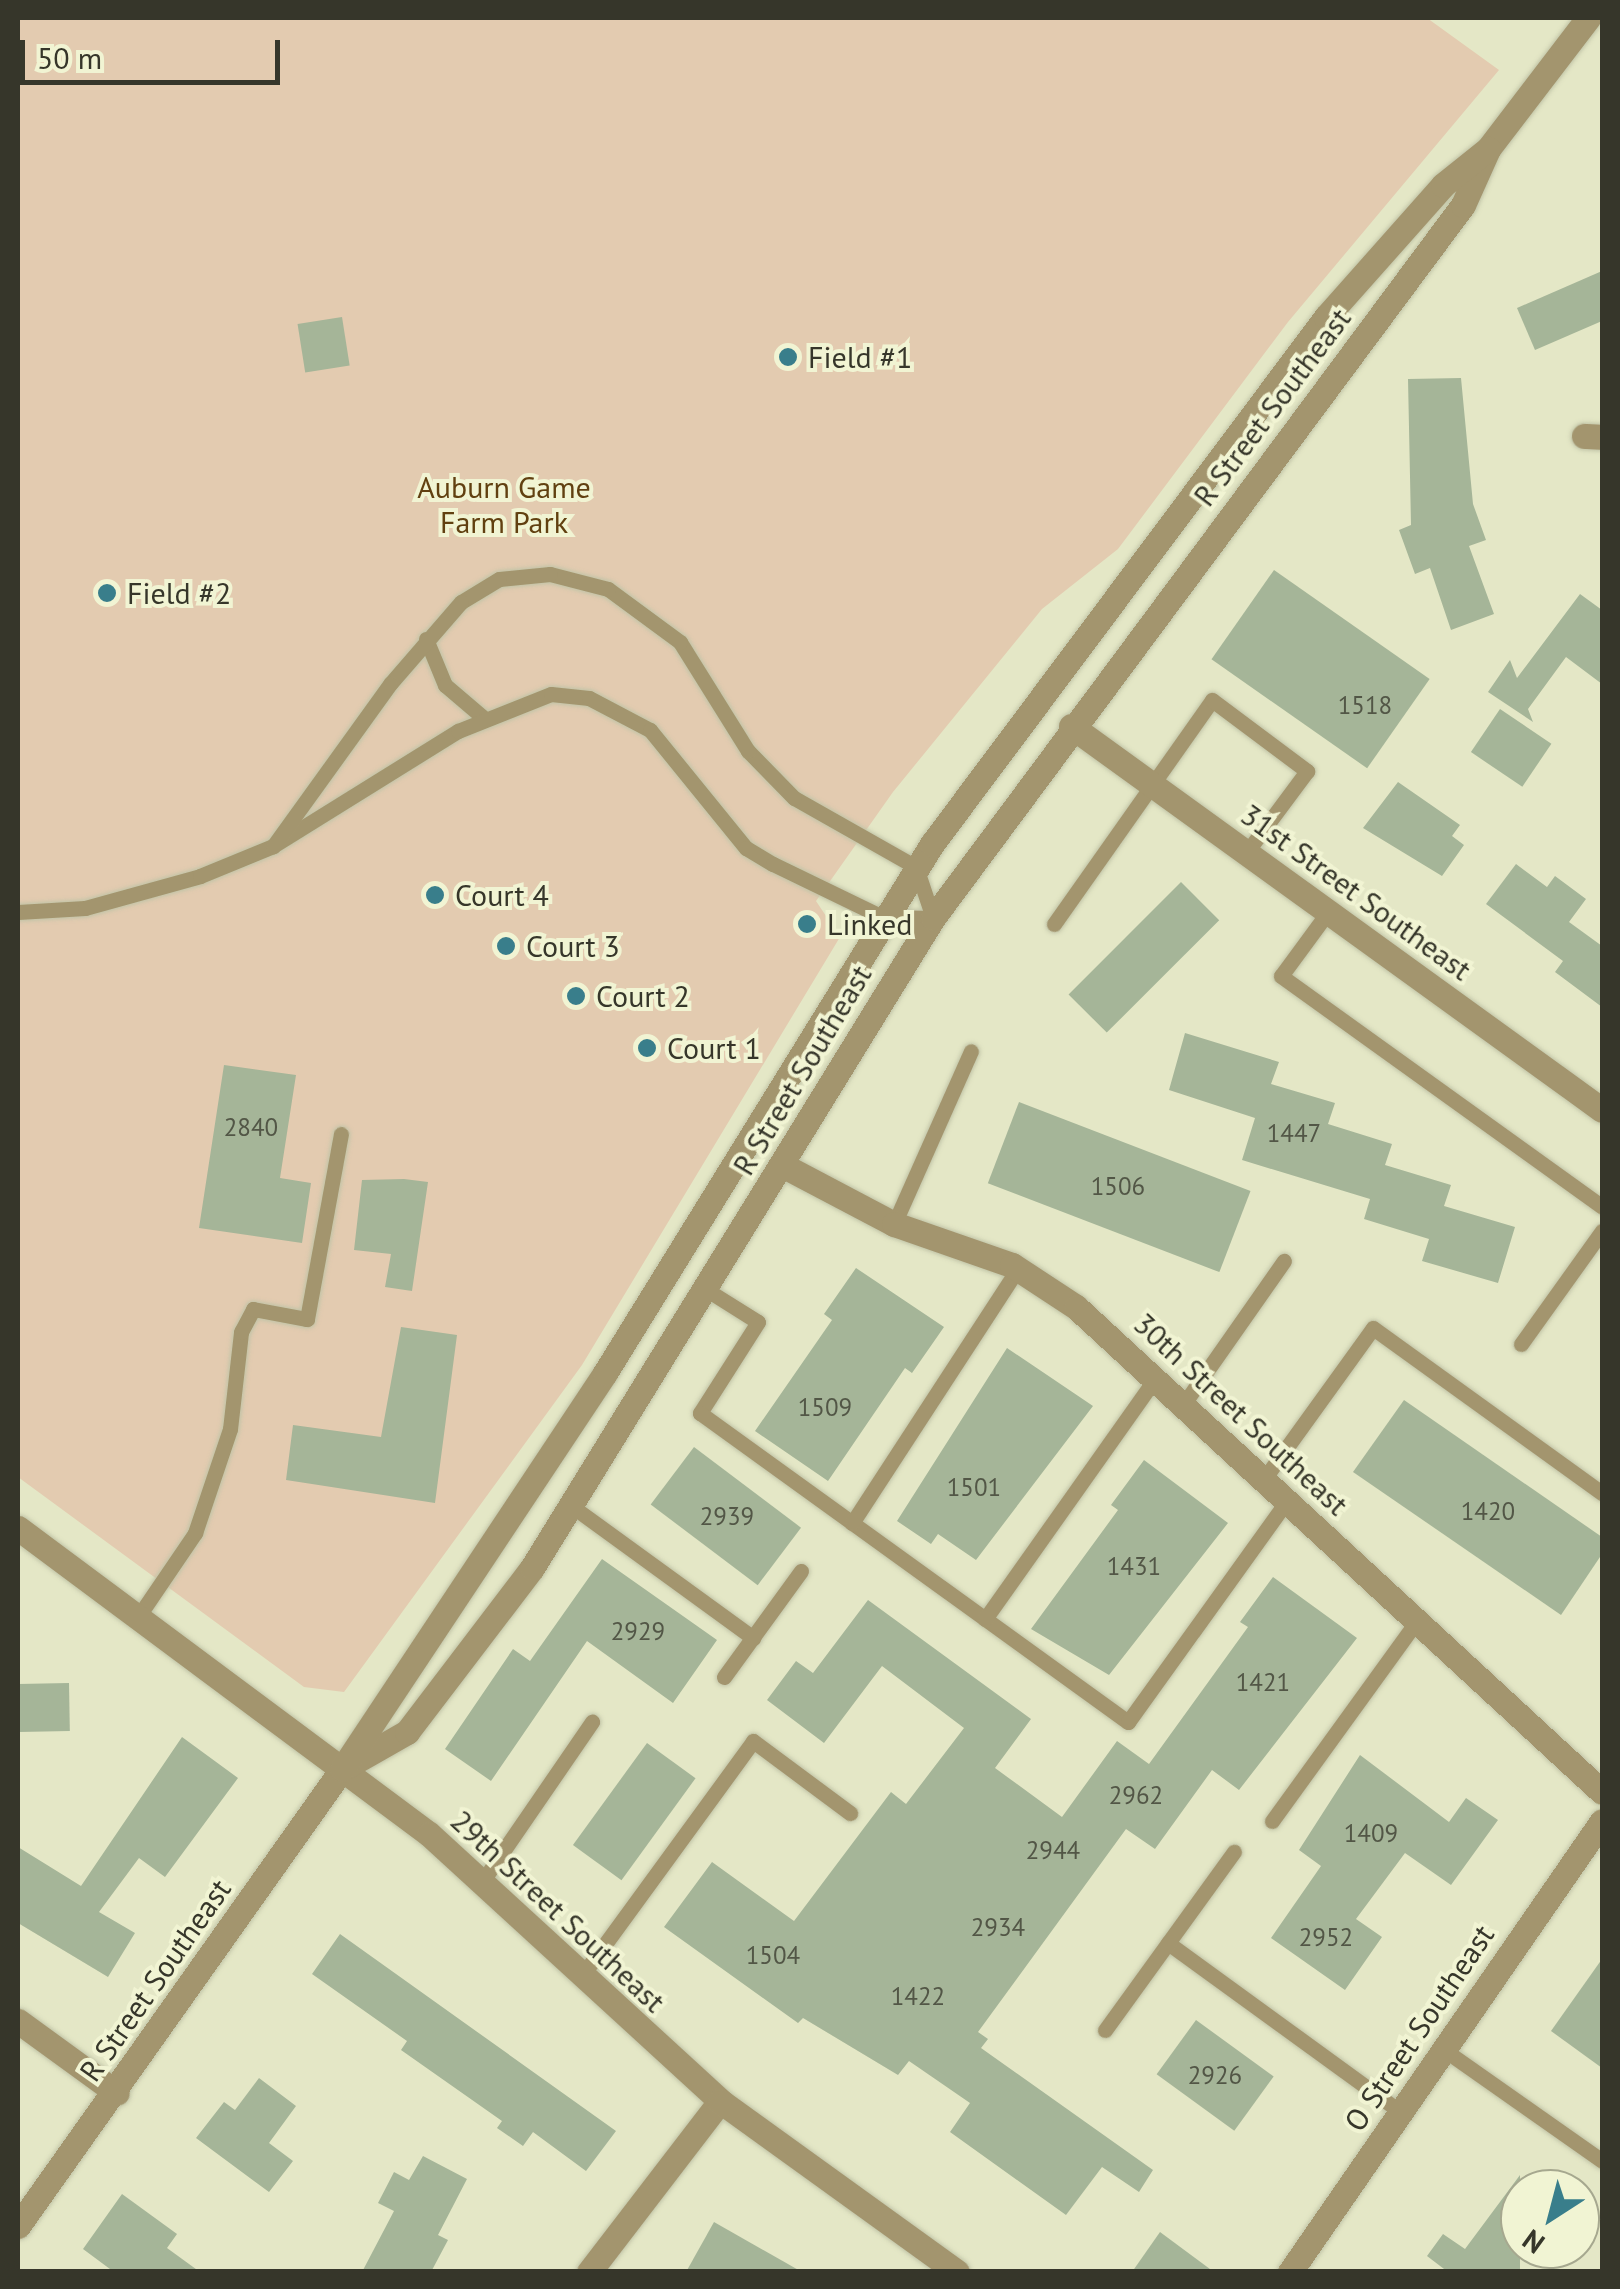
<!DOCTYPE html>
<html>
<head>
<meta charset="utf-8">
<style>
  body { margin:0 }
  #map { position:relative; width:1620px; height:2289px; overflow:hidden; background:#e4e7c6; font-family:"PT Sans",sans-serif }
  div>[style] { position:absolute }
  .green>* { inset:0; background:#e3cbb0 }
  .building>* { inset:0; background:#a5b598; transform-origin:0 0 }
  .roads { filter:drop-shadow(0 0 2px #c1c4a7) drop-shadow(0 0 2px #c1c4a7) }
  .service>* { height:15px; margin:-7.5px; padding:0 7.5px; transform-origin:7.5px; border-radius:7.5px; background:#a3956e }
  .minor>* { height:25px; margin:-12.5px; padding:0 12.5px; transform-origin:12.5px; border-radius:12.5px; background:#a3956e }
  .tertiary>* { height:25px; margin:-12.5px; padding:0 12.5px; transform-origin:12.5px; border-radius:12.5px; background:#a3956e }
  .dots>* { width:28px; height:28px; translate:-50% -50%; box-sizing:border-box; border:5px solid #f1f4d3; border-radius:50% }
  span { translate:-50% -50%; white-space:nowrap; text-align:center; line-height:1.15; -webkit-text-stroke:8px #f1f4d3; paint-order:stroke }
  .number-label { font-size:25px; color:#525646 }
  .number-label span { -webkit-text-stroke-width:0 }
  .poi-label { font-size:30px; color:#36362a }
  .left { translate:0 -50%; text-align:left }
  .street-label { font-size:30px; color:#36362a }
  .park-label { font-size:30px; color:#614010 }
  .frame { position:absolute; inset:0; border:20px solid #36362a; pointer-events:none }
  .north { position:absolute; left:1500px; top:2169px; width:100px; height:100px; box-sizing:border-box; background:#f1f4d3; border:2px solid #a6a88f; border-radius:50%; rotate:216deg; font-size:28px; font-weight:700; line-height:40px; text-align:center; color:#36362a }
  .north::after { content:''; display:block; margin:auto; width:35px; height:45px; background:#397e8b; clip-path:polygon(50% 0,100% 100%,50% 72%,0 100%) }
  .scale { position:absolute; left:20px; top:40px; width:260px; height:45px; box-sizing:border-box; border:5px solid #36362a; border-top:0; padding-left:12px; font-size:30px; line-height:35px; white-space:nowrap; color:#36362a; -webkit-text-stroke:8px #f1f4d3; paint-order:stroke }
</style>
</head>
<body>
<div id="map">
  <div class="green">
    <div style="clip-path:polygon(18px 18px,1427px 18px,1499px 70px,1288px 322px,1118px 549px,1042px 609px,893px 792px,816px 901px,840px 937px,582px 1365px,344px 1692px,304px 1687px,18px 1477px)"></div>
  </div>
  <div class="building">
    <div style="clip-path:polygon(1602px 271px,1602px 321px,1535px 350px,1517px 308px)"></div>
    <div style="left:342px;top:317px;width:49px;height:45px;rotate:81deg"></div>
    <div style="clip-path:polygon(1461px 378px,1473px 504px,1486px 540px,1469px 546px,1494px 614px,1451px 630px,1430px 568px,1415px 574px,1399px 530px,1411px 525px,1408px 379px)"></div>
    <div style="left:1274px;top:570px;width:190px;height:109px;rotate:35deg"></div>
    <div style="clip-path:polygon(1580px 594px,1602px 610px,1602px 684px,1566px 657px,1528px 709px,1533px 722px,1488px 692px,1510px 660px,1517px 678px)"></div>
    <div style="left:1500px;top:709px;width:62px;height:52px;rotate:34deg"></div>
    <div style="clip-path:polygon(1398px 782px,1460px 825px,1452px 836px,1464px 845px,1442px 876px,1363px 828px)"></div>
    <div style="clip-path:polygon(1516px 864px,1547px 887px,1555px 876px,1586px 899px,1569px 922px,1602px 946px,1602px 1007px,1555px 972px,1563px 961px,1486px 904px)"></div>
    <div style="left:1181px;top:882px;width:54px;height:159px;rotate:45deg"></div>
    <div style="clip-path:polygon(1185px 1033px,1279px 1062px,1271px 1084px,1335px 1103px,1328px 1124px,1392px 1144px,1385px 1165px,1451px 1185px,1444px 1206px,1515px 1227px,1498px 1283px,1422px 1261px,1429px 1239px,1364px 1219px,1370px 1199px,1242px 1160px,1255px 1118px,1169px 1090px)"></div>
    <div style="clip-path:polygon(224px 1065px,296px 1075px,280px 1178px,311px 1183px,302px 1243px,199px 1228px)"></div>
    <div style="left:1019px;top:1102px;width:248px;height:87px;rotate:21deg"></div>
    <div style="clip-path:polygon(404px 1179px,428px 1182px,412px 1291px,385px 1287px,391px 1254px,354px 1250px,362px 1180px)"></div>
    <div style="clip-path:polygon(856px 1268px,944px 1327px,912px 1373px,905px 1368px,828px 1481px,755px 1431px,832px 1320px,824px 1314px)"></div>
    <div style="clip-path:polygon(401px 1327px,457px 1335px,435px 1503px,286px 1480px,293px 1425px,381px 1437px)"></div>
    <div style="clip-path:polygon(1007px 1348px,1093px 1406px,976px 1560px,938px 1534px,931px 1544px,897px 1521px)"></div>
    <div style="clip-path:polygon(1404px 1400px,1602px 1537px,1602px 1554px,1561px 1615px,1353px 1472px)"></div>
    <div style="left:694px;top:1447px;width:134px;height:72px;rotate:37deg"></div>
    <div style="clip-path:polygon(1144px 1460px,1228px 1523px,1109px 1675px,1031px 1629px,1118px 1510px,1111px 1505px)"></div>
    <div style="clip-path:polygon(602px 1559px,717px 1640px,673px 1703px,587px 1641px,491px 1781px,445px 1749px,513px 1649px,530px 1661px)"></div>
    <div style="clip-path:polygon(1273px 1577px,1357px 1638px,1239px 1790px,1212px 1770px,1155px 1849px,1126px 1829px,978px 2032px,988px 2039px,981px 2048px,1153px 2170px,1139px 2192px,1102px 2167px,1066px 2215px,950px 2132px,970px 2103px,909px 2061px,898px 2075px,803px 2018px,798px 2023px,664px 1927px,712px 1862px,794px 1921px,891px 1792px,906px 1804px,964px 1728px,882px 1666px,824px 1743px,767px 1700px,796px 1661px,813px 1673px,868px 1600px,1031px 1719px,995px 1768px,1062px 1817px,1117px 1741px,1149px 1764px,1248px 1627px,1240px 1622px)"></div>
    <div style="left:69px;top:1683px;width:48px;height:51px;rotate:89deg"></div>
    <div style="clip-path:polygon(182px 1737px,238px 1778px,165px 1877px,139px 1858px,99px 1912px,135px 1933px,108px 1977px,18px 1923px,18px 1847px,81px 1886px)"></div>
    <div style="left:647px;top:1743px;width:60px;height:126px;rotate:36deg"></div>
    <div style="clip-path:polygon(1360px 1755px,1449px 1822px,1466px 1798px,1498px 1820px,1451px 1885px,1405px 1853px,1356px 1919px,1382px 1937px,1345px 1990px,1271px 1938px,1321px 1866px,1299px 1850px)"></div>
    <div style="clip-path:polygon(340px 1934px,616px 2131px,586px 2171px,533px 2132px,523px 2146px,497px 2128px,502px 2121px,401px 2050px,407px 2041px,312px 1974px)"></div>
    <div style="clip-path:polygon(1602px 1959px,1602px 2068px,1551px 2031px)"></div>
    <div style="left:1196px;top:2020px;width:96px;height:67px;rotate:36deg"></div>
    <div style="clip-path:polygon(259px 2078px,296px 2106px,269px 2143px,293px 2161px,269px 2192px,196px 2138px,224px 2102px,235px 2110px)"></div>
    <div style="clip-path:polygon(423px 2156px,467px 2179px,438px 2235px,448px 2240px,431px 2272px,362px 2272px,394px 2211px,378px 2203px,394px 2172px,409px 2180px)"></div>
    <div style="clip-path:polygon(1520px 2175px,1520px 2272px,1448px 2272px,1427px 2256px,1443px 2234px,1465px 2249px)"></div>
    <div style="clip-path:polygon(122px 2194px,177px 2234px,167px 2248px,200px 2272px,114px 2272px,83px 2249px)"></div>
    <div style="clip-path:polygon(714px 2222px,802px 2272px,686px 2272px)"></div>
    <div style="clip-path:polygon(1160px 2232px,1214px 2272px,1132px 2272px)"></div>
  </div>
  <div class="roads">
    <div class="service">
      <div style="left:426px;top:639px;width:50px;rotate:67.6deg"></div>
      <div style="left:445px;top:685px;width:52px;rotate:40.4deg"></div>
      <div style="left:18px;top:912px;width:67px;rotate:-3.4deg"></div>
      <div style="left:85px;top:908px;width:119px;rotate:-15.5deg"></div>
      <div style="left:200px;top:876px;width:79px;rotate:-22.3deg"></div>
      <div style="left:273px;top:846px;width:218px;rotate:-31.9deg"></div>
      <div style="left:458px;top:731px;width:100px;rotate:-21.7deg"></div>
      <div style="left:551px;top:694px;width:38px;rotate:6deg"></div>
      <div style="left:589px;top:698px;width:69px;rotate:27.7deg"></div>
      <div style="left:650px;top:730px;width:152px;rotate:50.9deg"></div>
      <div style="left:746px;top:848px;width:31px;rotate:31deg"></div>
      <div style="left:773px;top:864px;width:121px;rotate:25.9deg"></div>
      <div style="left:882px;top:917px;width:51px;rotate:1.1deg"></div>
      <div style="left:933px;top:918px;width:54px;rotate:-108.4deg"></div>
      <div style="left:916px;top:867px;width:140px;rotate:-150.5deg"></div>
      <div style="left:794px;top:798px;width:66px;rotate:-134.4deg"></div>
      <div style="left:748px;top:751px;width:128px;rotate:-122deg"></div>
      <div style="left:680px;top:642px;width:89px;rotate:-143.6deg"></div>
      <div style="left:608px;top:589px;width:60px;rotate:-165.5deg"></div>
      <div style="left:550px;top:574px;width:51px;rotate:174.4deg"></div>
      <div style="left:499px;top:579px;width:44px;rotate:148.8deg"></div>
      <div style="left:461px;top:602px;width:108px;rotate:130.9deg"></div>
      <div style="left:390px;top:684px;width:200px;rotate:125.8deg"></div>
      <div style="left:1328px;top:912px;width:79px;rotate:126.3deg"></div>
      <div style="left:1281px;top:976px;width:395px;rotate:35.7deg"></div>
      <div style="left:1054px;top:924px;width:274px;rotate:-54.8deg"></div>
      <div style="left:1212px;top:700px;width:119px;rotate:36.8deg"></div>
      <div style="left:1307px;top:771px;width:102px;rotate:126.6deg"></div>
      <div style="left:894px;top:1224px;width:189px;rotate:-66deg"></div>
      <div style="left:707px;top:1290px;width:60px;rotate:32.1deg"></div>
      <div style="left:758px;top:1322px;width:108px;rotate:122.5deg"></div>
      <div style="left:700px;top:1413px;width:528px;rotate:35.83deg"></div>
      <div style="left:1128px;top:1722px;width:272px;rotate:-54.3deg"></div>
      <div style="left:1521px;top:1344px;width:139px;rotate:-54.4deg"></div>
      <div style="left:1183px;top:1405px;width:176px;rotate:-55deg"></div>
      <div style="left:1264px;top:1479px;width:186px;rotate:-54.2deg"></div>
      <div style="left:1373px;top:1328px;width:282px;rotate:35.8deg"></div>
      <div style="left:573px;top:1507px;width:223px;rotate:36deg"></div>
      <div style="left:852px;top:1523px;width:304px;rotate:-56.9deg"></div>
      <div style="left:138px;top:1617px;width:102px;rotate:-55.8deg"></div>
      <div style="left:195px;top:1533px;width:110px;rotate:-71.4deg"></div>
      <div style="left:230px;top:1429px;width:98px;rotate:-83.5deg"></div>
      <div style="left:241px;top:1332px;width:26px;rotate:-62deg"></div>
      <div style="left:253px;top:1309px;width:55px;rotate:10.5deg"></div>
      <div style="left:307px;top:1319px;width:188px;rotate:-79.6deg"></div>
      <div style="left:985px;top:1619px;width:294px;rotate:-54.7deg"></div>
      <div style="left:724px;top:1677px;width:131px;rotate:-54deg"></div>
      <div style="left:1272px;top:1821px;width:247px;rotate:-54.1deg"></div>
      <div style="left:484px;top:1879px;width:191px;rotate:-55.5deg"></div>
      <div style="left:1168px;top:1943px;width:286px;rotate:36deg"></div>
      <div style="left:581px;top:1977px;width:292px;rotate:-53.9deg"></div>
      <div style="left:753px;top:1741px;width:121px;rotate:36.6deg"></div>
      <div style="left:1105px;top:2030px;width:220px;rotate:-54.1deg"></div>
      <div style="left:1440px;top:2047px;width:198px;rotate:35.1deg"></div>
    </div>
    <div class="minor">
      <div style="left:1584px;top:436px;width:18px;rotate:3deg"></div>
      <div style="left:1071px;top:726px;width:655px;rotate:35.87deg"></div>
      <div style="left:782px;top:1165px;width:127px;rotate:27.8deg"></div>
      <div style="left:894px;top:1224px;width:125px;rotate:19.2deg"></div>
      <div style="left:1012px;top:1265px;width:77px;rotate:33.3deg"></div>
      <div style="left:1076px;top:1307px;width:715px;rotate:42.68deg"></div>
      <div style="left:18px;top:2021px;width:122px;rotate:36deg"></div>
      <div style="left:589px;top:2272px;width:215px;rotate:-52.5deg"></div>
      <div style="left:1290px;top:2272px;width:548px;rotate:-55.32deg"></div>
    </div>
    <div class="tertiary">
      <div style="left:18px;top:1528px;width:512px;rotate:36.67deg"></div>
      <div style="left:429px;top:1834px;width:395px;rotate:42.5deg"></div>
      <div style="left:720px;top:2101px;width:292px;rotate:35.8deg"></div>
      <div style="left:342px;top:1769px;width:75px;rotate:-29.6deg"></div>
      <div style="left:407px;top:1732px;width:206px;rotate:-52.7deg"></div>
      <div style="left:532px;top:1568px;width:764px;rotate:-58.33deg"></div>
      <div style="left:933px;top:918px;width:888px;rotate:-53.38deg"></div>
      <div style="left:1463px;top:205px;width:61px;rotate:-65.9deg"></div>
      <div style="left:1488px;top:149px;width:165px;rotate:-52.6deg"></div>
      <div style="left:18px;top:2226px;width:560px;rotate:-54.66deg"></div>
      <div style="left:342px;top:1769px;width:475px;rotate:-56.4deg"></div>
      <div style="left:605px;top:1373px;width:622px;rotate:-58.28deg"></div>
      <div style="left:932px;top:844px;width:658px;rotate:-53.22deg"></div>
      <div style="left:1326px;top:317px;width:176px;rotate:-48.4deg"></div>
      <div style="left:1443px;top:185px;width:58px;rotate:-38.7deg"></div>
    </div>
  </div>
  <div class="dots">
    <div style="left:788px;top:357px;background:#397e8b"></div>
    <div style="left:107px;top:593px;background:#397e8b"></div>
    <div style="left:435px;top:895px;background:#397e8b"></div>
    <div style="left:807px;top:924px;background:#397e8b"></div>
    <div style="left:506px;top:946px;background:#397e8b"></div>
    <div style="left:576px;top:996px;background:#397e8b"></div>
    <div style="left:647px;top:1048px;background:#397e8b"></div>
  </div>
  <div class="number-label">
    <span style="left:1365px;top:705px">1518</span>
    <span style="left:251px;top:1127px">2840</span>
    <span style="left:1294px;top:1133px">1447</span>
    <span style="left:1118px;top:1186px">1506</span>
    <span style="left:825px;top:1407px">1509</span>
    <span style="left:974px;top:1487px">1501</span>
    <span style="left:1488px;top:1511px">1420</span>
    <span style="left:727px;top:1516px">2939</span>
    <span style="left:1134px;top:1566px">1431</span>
    <span style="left:638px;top:1631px">2929</span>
    <span style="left:1263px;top:1682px">1421</span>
    <span style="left:1136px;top:1795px">2962</span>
    <span style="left:1371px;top:1833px">1409</span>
    <span style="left:1053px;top:1850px">2944</span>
    <span style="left:998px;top:1927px">2934</span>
    <span style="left:1326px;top:1937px">2952</span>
    <span style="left:773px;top:1955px">1504</span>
    <span style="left:918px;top:1996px">1422</span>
    <span style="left:1215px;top:2075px">2926</span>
  </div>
  <div class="poi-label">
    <span class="left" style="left:808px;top:357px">Field #1</span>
    <span class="left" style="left:127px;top:593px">Field #2</span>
    <span class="left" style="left:455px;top:895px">Court 4</span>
    <span class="left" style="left:827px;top:924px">Linked</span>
    <span class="left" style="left:526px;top:946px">Court 3</span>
    <span class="left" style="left:596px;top:996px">Court 2</span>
    <span class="left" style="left:667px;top:1048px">Court 1</span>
  </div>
  <div class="street-label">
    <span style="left:1272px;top:407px;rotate:-53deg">R Street Southeast</span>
    <span style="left:1356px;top:892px;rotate:36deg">31st Street Southeast</span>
    <span style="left:802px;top:1070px;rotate:-59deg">R Street Southeast</span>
    <span style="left:1241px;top:1414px;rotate:43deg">30th Street Southeast</span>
    <span style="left:558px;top:1911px;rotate:43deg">29th Street Southeast</span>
    <span style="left:155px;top:1980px;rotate:-55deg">R Street Southeast</span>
    <span style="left:1419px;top:2028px;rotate:-56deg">O Street Southeast</span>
  </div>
  <div class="park-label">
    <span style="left:504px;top:504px">Auburn Game<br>Farm Park</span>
  </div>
  <div class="frame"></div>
  <div class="north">N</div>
  <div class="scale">50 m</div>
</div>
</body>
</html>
